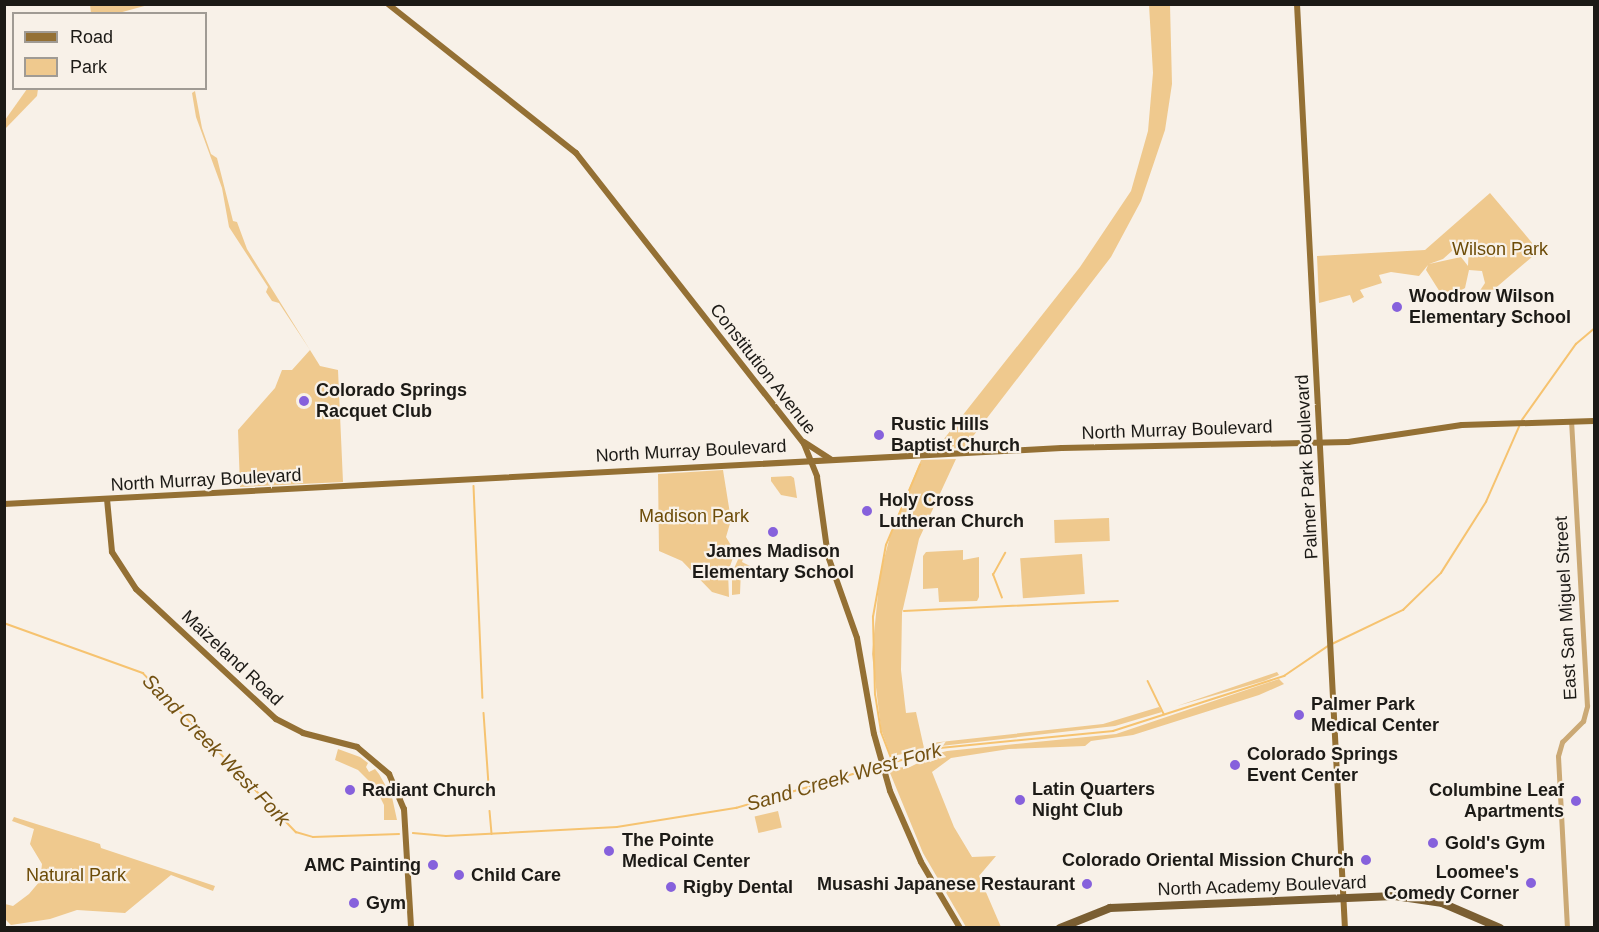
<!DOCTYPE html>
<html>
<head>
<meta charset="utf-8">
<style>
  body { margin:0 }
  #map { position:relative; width:1599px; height:932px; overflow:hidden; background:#f8f1e8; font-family:Arial,sans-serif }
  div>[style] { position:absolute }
  .green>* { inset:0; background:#efc98e; transform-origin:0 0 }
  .stream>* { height:1.5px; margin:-0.75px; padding:0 0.75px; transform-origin:0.75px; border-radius:0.75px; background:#f6c370 }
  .minor>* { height:5px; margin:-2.5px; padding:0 2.5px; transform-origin:2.5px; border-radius:2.5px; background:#cba975 }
  .major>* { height:6px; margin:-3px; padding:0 3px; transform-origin:3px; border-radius:3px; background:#947034 }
  .highway>* { height:8px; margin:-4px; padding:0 4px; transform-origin:4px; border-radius:4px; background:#7a5e32 }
  .dots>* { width:16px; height:16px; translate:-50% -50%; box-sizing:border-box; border:3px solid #f8f1e8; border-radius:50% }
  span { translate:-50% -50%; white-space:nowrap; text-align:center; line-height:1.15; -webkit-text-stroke:4.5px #f8f1e8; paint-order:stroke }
  .park-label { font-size:18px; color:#6c4b07 }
  .poi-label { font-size:18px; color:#1c1a16; font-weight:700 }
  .left { translate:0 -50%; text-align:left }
  .right { translate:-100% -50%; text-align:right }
  .street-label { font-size:18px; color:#1c1a16 }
  .water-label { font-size:20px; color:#735111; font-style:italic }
  .frame { position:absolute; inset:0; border:6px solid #1c1a16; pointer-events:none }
  .legend { position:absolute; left:12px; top:12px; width:195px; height:78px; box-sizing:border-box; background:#f8f1e8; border:2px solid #a09b94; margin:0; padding:8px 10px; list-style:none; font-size:18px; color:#1c1a16 }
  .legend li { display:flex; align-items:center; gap:12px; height:30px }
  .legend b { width:30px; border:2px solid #a09b94 }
</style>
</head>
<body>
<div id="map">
  <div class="green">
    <div style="clip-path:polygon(90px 5px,90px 4px,148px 5px,115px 14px,91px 13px)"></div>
    <div style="clip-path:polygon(1149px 5px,1170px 5px,1172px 84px,1165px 130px,1141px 201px,1111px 257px,964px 448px,936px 449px,1080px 267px,1131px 191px,1148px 131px,1153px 73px)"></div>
    <div style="clip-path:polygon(27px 89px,38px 89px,37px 96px,5px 129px,5px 120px)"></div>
    <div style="clip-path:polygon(195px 91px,202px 128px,211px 154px,217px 158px,233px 221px,237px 222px,247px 249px,320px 366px,338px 370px,343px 482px,240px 487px,238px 430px,275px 388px,282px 370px,292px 370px,310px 350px,279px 303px,272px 301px,266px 292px,268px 287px,229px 227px,222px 188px,196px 117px,192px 93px)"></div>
    <div style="clip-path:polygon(evenodd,1490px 193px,1539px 251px,1485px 297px,1477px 295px,1485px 283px,1482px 271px,1469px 270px,1465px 288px,1445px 300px,1426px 270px,1428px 265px,1419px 276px,1391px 272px,1379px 275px,1382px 283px,1360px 290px,1364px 297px,1353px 303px,1350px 295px,1319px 303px,1317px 256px,1425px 250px,1490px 193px,1462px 242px,1469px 245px,1468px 266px,1461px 257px,1429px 264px,1443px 259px,1462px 242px)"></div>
    <div style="clip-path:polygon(956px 459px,919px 539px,902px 613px,901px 670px,906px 713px,916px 712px,924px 748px,891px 757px,881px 729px,872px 654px,880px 574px,892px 529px,921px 460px)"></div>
    <div style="clip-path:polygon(723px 470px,731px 520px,726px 537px,735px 552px,728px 572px,729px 597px,712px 592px,682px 561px,659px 551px,658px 474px)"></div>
    <div style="clip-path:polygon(791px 476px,794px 478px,797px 498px,781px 495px,771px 481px,771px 477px)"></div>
    <div style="left:1109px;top:518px;width:23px;height:55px;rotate:88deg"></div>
    <div style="clip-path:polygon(963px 550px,963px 560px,979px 557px,979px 597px,977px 601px,939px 602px,938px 588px,923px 589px,923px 556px,926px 552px)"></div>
    <div style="left:1082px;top:554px;width:40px;height:62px;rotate:86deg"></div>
    <div style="clip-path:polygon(740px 555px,744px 556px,742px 562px,758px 570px,756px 575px,741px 569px,740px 594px,732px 595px,732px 573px)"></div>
    <div style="clip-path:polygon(1277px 672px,1279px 675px,1264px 681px,1177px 706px)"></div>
    <div style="clip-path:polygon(1279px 679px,1284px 684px,1259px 695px,1133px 735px,1091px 741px,1085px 746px,1009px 749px,951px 758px,932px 772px,954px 827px,972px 857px,996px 856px,979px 876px,1001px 927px,966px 927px,923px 853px,888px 768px,910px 767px,928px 758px,930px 762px,937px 759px,935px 754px,947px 751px,1116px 734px)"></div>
    <div style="clip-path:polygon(1159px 707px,1162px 712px,1115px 726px,932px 747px,931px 743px,1103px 724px)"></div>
    <div style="clip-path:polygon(338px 749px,360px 757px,368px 763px,366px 767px,369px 772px,375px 769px,379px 774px,392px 797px,397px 820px,384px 820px,384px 805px,375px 787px,358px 770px,335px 760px)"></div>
    <div style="left:778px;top:811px;width:17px;height:24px;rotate:77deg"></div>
    <div style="clip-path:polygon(14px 817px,100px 844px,101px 848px,215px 886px,213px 891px,171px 875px,125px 913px,77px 910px,50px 919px,11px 925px,5px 919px,5px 904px,13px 906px,29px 894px,40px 881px,42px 864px,30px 844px,34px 829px,12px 821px)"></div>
  </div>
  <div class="stream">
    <div style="left:1522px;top:420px;width:93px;rotate:-54.6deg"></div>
    <div style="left:1576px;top:344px;width:23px;rotate:-40deg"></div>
    <div style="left:474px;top:486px;width:212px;rotate:87.6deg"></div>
    <div style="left:1002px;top:598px;width:25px;rotate:-111deg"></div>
    <div style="left:993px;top:575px;width:25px;rotate:-61deg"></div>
    <div style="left:904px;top:611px;width:214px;rotate:-2.7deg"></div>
    <div style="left:4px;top:623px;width:148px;rotate:19.8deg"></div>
    <div style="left:143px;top:673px;width:221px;rotate:46.1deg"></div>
    <div style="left:296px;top:832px;width:18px;rotate:16deg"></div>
    <div style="left:313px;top:837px;width:86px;rotate:-2deg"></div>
    <div style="left:1332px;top:644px;width:79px;rotate:-25.6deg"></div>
    <div style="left:1403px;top:610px;width:53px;rotate:-44.2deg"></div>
    <div style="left:1441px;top:573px;width:84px;rotate:-57.6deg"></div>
    <div style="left:1486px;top:502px;width:82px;rotate:-66.3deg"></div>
    <div style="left:1148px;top:681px;width:37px;rotate:64deg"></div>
    <div style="left:484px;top:713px;width:71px;rotate:86deg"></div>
    <div style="left:892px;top:761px;width:31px;rotate:-111deg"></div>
    <div style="left:881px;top:732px;width:37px;rotate:-99deg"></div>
    <div style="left:875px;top:695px;width:78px;rotate:-91.5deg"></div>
    <div style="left:873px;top:617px;width:73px;rotate:-79.8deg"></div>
    <div style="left:886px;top:545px;width:87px;rotate:-67deg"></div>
    <div style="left:886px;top:765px;width:57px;rotate:-17.5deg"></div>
    <div style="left:940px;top:748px;width:174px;rotate:-5.6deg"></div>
    <div style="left:1113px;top:731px;width:180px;rotate:-17.8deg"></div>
    <div style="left:1284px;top:676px;width:53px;rotate:-34.3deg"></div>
    <div style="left:490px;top:811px;width:23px;rotate:85deg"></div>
    <div style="left:413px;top:833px;width:33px;rotate:5deg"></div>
    <div style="left:446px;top:836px;width:171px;rotate:-3deg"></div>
    <div style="left:617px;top:827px;width:121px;rotate:-9.1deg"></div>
    <div style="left:736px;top:808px;width:151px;rotate:-16.2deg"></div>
  </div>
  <div class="minor">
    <div style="left:1567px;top:928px;width:172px;rotate:-93deg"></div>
    <div style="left:1558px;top:756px;width:15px;rotate:-74deg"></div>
    <div style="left:1562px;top:742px;width:30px;rotate:-45deg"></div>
    <div style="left:1583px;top:721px;width:16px;rotate:-75deg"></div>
    <div style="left:1587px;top:706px;width:284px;rotate:-93.2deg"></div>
  </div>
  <div class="major">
    <div style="left:388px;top:4px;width:240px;rotate:38.4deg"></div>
    <div style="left:576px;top:153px;width:370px;rotate:51.9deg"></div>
    <div style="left:804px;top:444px;width:35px;rotate:68deg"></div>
    <div style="left:817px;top:477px;width:80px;rotate:82.1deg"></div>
    <div style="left:828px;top:556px;width:87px;rotate:70.5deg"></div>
    <div style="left:857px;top:638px;width:97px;rotate:80deg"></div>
    <div style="left:874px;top:734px;width:59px;rotate:74.3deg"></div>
    <div style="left:890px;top:791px;width:77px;rotate:66.4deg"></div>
    <div style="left:921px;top:862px;width:77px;rotate:59.4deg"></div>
    <div style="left:1297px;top:4px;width:925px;rotate:87.03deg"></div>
    <div style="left:804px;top:442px;width:31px;rotate:33deg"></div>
    <div style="left:107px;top:499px;width:53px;rotate:84.6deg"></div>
    <div style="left:112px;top:552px;width:44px;rotate:57deg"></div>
    <div style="left:136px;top:589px;width:191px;rotate:42.9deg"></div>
    <div style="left:276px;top:719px;width:30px;rotate:27deg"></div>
    <div style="left:303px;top:733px;width:56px;rotate:14.5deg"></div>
    <div style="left:357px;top:747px;width:42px;rotate:40.2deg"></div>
    <div style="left:389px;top:774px;width:38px;rotate:67deg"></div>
    <div style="left:404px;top:809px;width:119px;rotate:86.6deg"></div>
    <div style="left:4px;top:504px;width:1059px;rotate:-3.03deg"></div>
    <div style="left:1062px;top:448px;width:286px;rotate:-1.2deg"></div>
    <div style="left:1348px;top:442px;width:115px;rotate:-8.5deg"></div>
    <div style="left:1462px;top:425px;width:132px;rotate:-1.7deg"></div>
  </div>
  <div class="highway">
    <div style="left:1060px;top:928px;width:54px;rotate:-21.8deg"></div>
    <div style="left:1110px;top:908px;width:285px;rotate:-2.4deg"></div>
    <div style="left:1395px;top:896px;width:48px;rotate:8.5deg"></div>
    <div style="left:1442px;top:903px;width:63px;rotate:23.3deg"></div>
  </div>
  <div class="dots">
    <div style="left:1397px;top:307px;background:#8661dc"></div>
    <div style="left:304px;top:401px;background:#8661dc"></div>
    <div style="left:879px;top:435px;background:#8661dc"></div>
    <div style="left:867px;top:511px;background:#8661dc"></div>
    <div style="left:773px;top:532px;background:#8661dc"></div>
    <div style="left:1299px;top:715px;background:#8661dc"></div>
    <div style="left:1235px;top:765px;background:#8661dc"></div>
    <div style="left:350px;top:790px;background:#8661dc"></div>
    <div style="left:1020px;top:800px;background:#8661dc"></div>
    <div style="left:1576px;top:801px;background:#8661dc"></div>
    <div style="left:1433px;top:843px;background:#8661dc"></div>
    <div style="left:609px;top:851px;background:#8661dc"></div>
    <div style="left:1366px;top:860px;background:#8661dc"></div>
    <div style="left:433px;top:865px;background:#8661dc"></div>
    <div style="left:459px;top:875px;background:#8661dc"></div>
    <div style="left:1531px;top:883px;background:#8661dc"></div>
    <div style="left:1087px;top:884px;background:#8661dc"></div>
    <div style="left:671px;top:887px;background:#8661dc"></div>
    <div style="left:354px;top:903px;background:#8661dc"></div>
  </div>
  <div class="park-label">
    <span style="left:1500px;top:249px">Wilson Park</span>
    <span style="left:694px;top:516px">Madison Park</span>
    <span style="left:76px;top:875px">Natural Park</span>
  </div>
  <div class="poi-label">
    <span class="left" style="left:1409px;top:307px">Woodrow Wilson<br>Elementary School</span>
    <span class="left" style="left:316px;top:401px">Colorado Springs<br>Racquet Club</span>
    <span class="left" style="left:891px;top:435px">Rustic Hills<br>Baptist Church</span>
    <span class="left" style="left:879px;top:511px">Holy Cross<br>Lutheran Church</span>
    <span style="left:773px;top:562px">James Madison<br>Elementary School</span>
    <span class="left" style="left:1311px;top:715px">Palmer Park<br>Medical Center</span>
    <span class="left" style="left:1247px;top:765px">Colorado Springs<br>Event Center</span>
    <span class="left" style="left:362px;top:790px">Radiant Church</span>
    <span class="left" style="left:1032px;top:800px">Latin Quarters<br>Night Club</span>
    <span class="right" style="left:1564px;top:801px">Columbine Leaf<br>Apartments</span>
    <span class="left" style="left:622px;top:851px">The Pointe<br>Medical Center</span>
    <span class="left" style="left:1445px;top:843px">Gold's Gym</span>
    <span class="right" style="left:1354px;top:860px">Colorado Oriental Mission Church</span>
    <span class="right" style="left:421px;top:865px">AMC Painting</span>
    <span class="right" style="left:1519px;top:883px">Loomee's<br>Comedy Corner</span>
    <span class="left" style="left:471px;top:875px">Child Care</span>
    <span class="right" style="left:1075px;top:884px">Musashi Japanese Restaurant</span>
    <span class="left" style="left:683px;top:887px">Rigby Dental</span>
    <span class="left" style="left:366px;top:903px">Gym</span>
  </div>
  <div class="street-label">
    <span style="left:763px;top:369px;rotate:52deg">Constitution Avenue</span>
    <span style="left:1177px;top:430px;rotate:-2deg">North Murray Boulevard</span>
    <span style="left:691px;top:451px;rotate:-3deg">North Murray Boulevard</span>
    <span style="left:1307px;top:467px;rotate:-93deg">Palmer Park Boulevard</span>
    <span style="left:206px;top:480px;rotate:-3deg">North Murray Boulevard</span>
    <span style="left:1566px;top:608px;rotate:-93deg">East San Miguel Street</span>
    <span style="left:232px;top:658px;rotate:43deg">Maizeland Road</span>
    <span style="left:1262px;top:886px;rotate:-2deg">North Academy Boulevard</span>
  </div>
  <div class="water-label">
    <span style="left:216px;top:750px;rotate:46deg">Sand Creek West Fork</span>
    <span style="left:844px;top:777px;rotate:-16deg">Sand Creek West Fork</span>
  </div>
  <div class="frame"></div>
  <ul class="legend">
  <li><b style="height:8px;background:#947034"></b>Road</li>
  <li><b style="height:16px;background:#efc98e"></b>Park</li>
  </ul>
</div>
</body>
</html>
